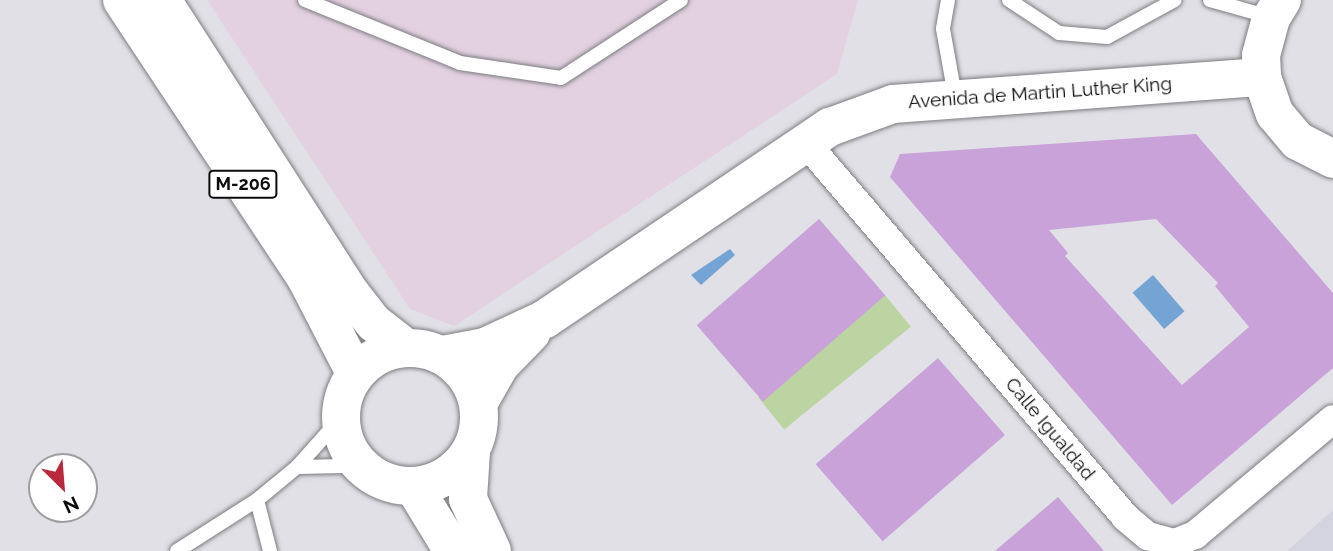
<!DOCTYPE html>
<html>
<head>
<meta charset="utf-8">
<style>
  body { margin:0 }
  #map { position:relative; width:1333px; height:551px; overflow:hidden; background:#e0e0e6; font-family:Raleway,sans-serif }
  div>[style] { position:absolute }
  .built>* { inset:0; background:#d4d4e1 }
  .industrial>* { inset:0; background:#e3d1e1 }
  .green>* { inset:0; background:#bcd3a2; transform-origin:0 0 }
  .water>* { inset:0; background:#73a4d4; transform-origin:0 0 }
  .building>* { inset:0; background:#c8a2d9; transform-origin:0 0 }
  .roads { filter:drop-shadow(0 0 2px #7c7c81) drop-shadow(0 0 2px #7c7c81) }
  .lane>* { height:14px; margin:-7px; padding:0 7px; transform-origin:7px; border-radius:7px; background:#fff }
  .street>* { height:28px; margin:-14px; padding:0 14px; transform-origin:14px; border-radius:14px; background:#fff }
  .secondary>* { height:38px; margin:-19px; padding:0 19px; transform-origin:19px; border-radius:19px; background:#fff }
  .primary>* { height:38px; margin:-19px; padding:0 19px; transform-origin:19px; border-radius:19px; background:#fff }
  .primary>.ring { margin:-19px; padding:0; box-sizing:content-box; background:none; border:38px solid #fff; border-radius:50% }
  span { translate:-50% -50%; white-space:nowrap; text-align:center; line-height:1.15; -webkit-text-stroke:5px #fff; paint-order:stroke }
  .shield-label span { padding:2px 5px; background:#fff; border:2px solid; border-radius:5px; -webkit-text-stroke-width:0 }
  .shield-label { font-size:18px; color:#0c0c0e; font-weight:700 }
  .street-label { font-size:19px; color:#0c0c0e }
  .north { position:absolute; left:28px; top:453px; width:70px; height:70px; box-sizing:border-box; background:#fff; border:2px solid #9e9e9f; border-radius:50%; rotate:155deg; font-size:19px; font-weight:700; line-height:28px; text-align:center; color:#0c0c0e }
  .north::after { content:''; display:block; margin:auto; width:24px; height:32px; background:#b9283d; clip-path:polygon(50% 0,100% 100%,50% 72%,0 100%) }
</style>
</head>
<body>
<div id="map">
  <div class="built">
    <div style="clip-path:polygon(1333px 510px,1333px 551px,1287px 551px)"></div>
  </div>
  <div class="industrial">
    <div style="clip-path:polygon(207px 0,858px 0,837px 74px,454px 326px,410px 309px)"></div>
  </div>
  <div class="green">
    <div style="left:885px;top:295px;width:41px;height:163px;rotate:51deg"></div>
  </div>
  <div class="water">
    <div style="clip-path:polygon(730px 249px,735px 255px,701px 285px,691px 275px)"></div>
    <div style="left:1153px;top:275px;width:48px;height:27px;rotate:49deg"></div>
  </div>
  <div class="building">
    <div style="clip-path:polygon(evenodd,1196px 134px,1333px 293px,1333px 368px,1172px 505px,890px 177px,900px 154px,1196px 134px,1156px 219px,1218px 283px,1215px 286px,1249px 327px,1182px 385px,1065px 256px,1068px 253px,1049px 230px,1156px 219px)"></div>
    <div style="left:819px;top:219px;width:101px;height:162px;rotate:49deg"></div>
    <div style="left:938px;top:358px;width:102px;height:162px;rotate:49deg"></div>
    <div style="clip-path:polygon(1058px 497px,1104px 551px,995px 551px)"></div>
  </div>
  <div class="roads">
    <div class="lane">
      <div style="left:305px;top:0;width:167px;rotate:22.1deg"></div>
      <div style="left:460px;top:63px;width:102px;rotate:8.4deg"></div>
      <div style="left:561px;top:78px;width:143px;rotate:-33deg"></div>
      <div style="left:948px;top:0;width:29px;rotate:100deg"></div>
      <div style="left:943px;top:29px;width:68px;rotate:79.8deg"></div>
      <div style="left:1009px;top:0;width:60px;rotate:33.4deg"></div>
      <div style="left:1059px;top:33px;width:48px;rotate:4.8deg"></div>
      <div style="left:1107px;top:37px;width:77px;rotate:-28.6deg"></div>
      <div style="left:1210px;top:0;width:62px;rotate:15.8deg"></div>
      <div style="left:297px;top:467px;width:47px;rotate:-1.2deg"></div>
      <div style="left:344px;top:466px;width:25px;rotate:18deg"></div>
      <div style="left:257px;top:500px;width:53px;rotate:75.7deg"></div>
      <div style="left:177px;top:551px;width:95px;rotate:-32.5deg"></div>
      <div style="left:257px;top:500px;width:52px;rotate:-39.5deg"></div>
      <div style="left:297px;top:467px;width:63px;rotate:-48.2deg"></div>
    </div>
    <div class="street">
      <div style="left:806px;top:143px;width:492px;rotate:49.5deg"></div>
      <div style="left:1125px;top:517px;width:30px;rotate:40deg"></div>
      <div style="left:1148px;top:536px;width:28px;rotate:15deg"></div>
      <div style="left:1175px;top:543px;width:22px;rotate:-22deg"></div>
      <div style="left:1195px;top:535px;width:180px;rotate:-40deg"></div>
    </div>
    <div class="secondary">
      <div style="left:1282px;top:0;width:21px;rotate:121deg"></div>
      <div style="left:1271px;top:18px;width:38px;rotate:105deg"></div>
      <div style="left:1261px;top:55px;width:22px;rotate:87deg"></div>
      <div style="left:1262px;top:77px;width:39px;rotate:71deg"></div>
      <div style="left:1275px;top:114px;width:35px;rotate:50deg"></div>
      <div style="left:1298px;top:141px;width:39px;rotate:27deg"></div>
      <div style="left:443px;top:355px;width:43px;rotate:-10.8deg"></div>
      <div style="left:485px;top:347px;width:66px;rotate:-25deg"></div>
      <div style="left:545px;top:319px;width:344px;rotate:-34deg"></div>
      <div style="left:830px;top:127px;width:67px;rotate:-20.1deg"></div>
      <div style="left:893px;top:104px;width:370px;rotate:-4.2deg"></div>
      <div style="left:479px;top:402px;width:43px;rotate:-60.4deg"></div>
      <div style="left:500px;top:365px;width:45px;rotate:-45.9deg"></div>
    </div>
    <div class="primary">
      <div style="left:122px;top:0;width:331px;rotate:56.5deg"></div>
      <div style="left:305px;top:276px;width:109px;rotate:62.7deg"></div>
      <div style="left:162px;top:0;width:350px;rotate:57.3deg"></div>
      <div style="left:351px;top:294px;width:37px;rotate:52deg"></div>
      <div style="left:374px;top:323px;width:39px;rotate:38deg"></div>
      <div class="ring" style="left:341px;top:348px;width:100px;height:100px"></div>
      <div style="left:471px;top:452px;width:47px;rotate:93.7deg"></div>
      <div style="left:468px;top:499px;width:57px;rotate:65.2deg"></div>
      <div style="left:414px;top:487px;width:75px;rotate:58.6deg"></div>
    </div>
  </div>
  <div class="shield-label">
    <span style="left:243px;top:184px">M-206</span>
  </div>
  <div class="street-label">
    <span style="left:1040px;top:93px;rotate:-4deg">Avenida de Martin Luther King</span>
    <span style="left:1050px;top:429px;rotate:50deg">Calle Igualdad</span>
  </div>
  <div class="north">N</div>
</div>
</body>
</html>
